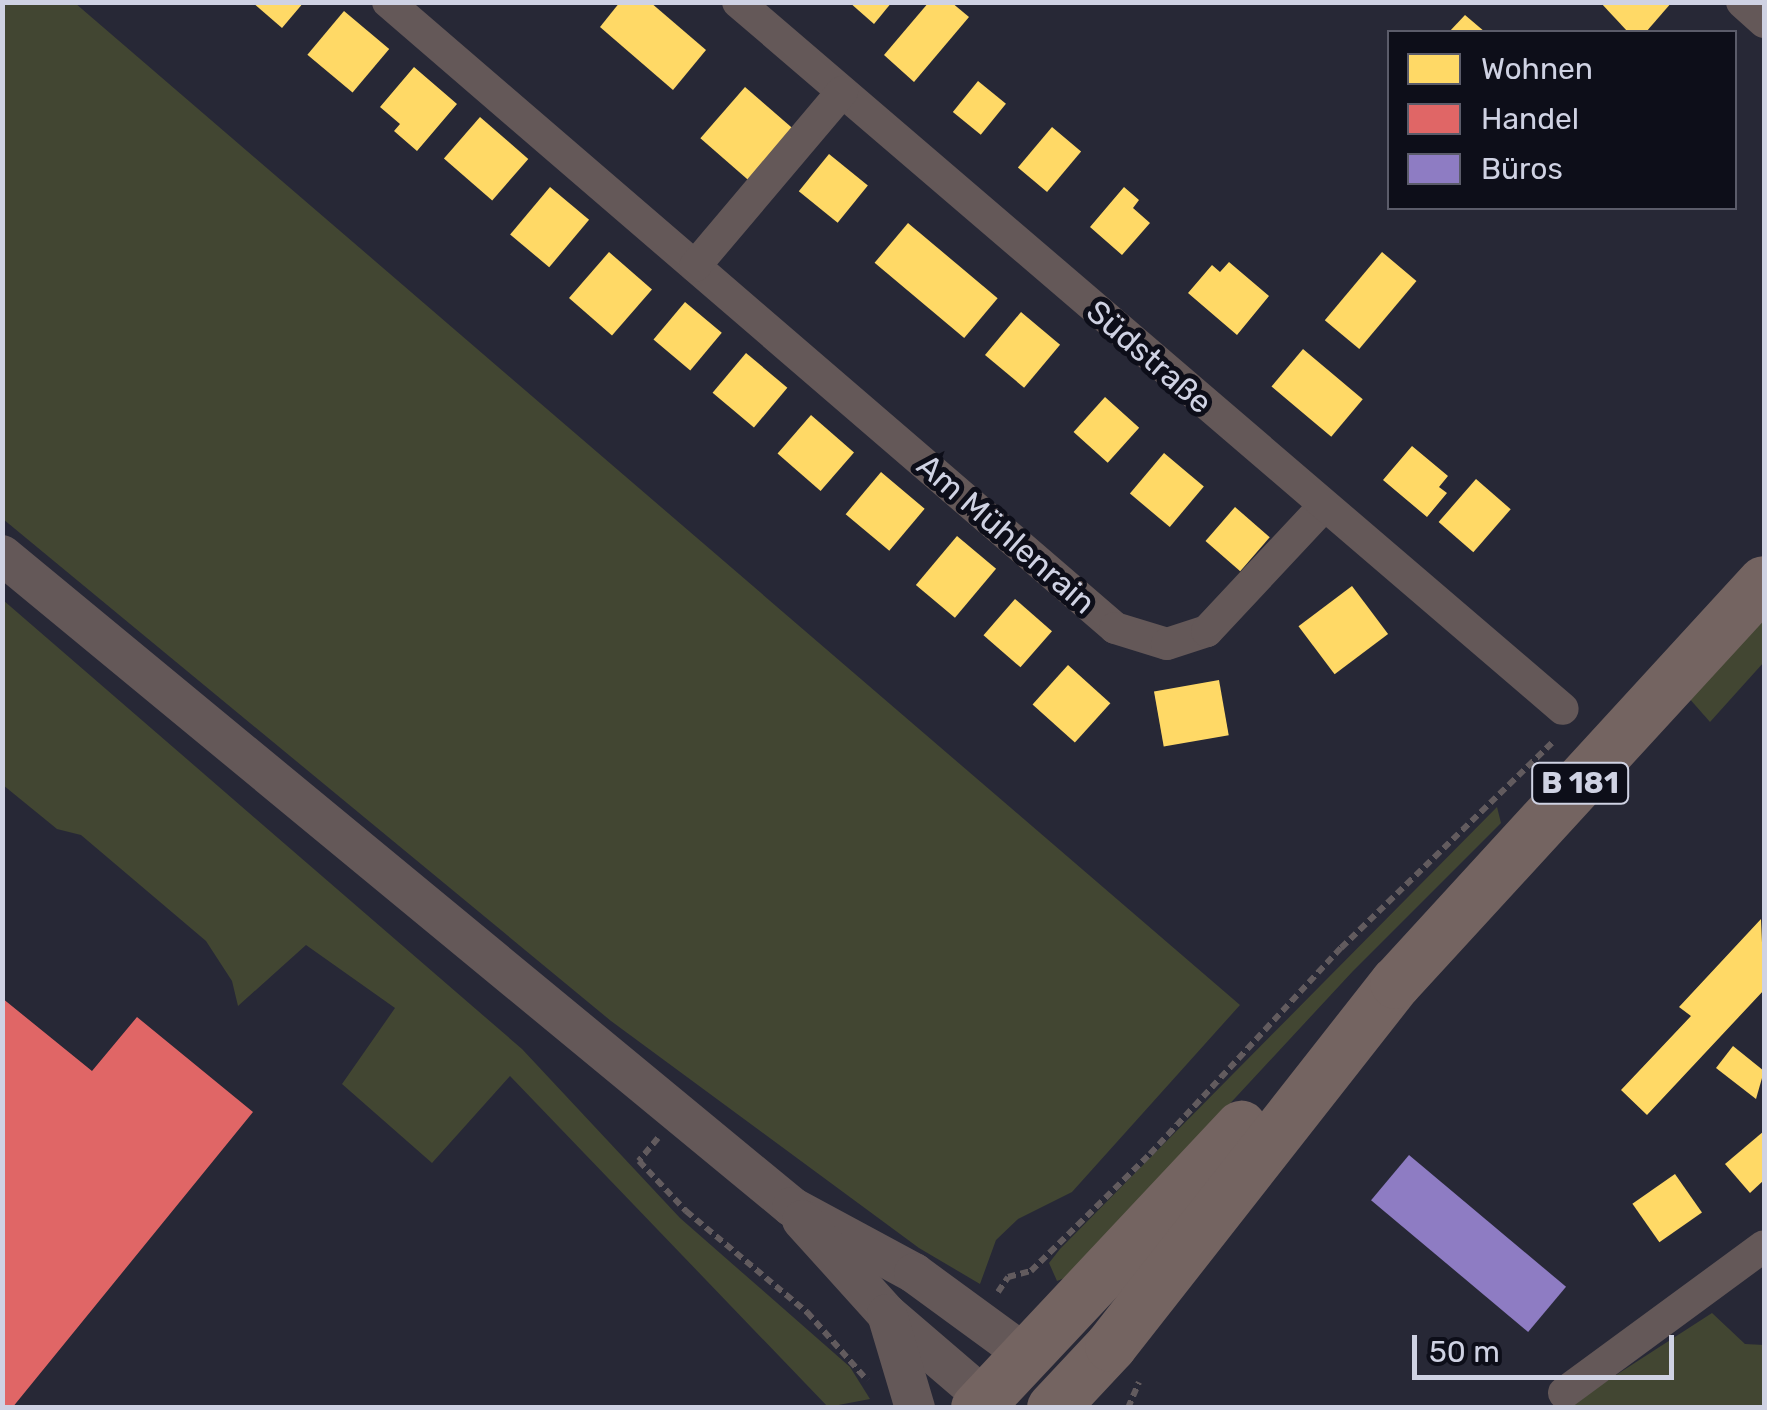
<!DOCTYPE html>
<html>
<head>
<meta charset="utf-8">
<style>
  body { margin:0 }
  #map { position:relative; width:1767px; height:1410px; overflow:hidden; background:#272836; font-family:Rubik,sans-serif }
  div>[style] { position:absolute }
  .green>* { inset:0; background:#424632 }
  .homes>* { inset:0; background:#ffd966; transform-origin:0 0 }
  .shops>* { inset:0; background:#e06666 }
  .offices>* { inset:0; background:#8e7cc3; transform-origin:0 0 }
  .path>* { height:6px; margin-top:-3px; transform-origin:0; background:repeating-linear-gradient(90deg,#625b5e 0 8px,transparent 0 13px) }
  .minor>* { height:32px; margin:-16px; padding:0 16px; transform-origin:16px; border-radius:16px; background:#645858 }
  .tertiary>* { height:40px; margin:-20px; padding:0 20px; transform-origin:20px; border-radius:20px; background:#645858 }
  .primary>* { height:52px; margin:-26px; padding:0 26px; transform-origin:26px; border-radius:26px; background:#746461 }
  span { translate:-50% -50%; white-space:nowrap; text-align:center; line-height:1.15; -webkit-text-stroke:10px #0d0e19; paint-order:stroke }
  .shield-label span { padding:2px 8px; background:#0d0e19; border:2px solid; border-radius:8px; -webkit-text-stroke-width:0 }
  .shield-label { font-size:30px; color:#cfd2e3; font-weight:700 }
  .street-label { font-size:32px; color:#cfd2e3 }
  .frame { position:absolute; inset:0; border:5px solid #cfd2e3; pointer-events:none }
  .legend { position:absolute; left:1387px; top:30px; width:350px; height:180px; box-sizing:border-box; background:#0d0e19; border:2px solid #5b5c6a; margin:0; padding:12px 18px; list-style:none; font-size:30px; color:#cfd2e3 }
  .legend li { display:flex; align-items:center; gap:20px; height:50px }
  .legend b { width:50px; border:2px solid #5b5c6a }
  .scale { position:absolute; left:1412px; top:1335px; width:262px; height:45px; box-sizing:border-box; border:5px solid #cfd2e3; border-top:0; padding-left:12px; font-size:30px; line-height:35px; white-space:nowrap; color:#cfd2e3; -webkit-text-stroke:8px #0d0e19; paint-order:stroke }
</style>
</head>
<body>
<div id="map">
  <div class="green">
    <div style="clip-path:polygon(2px 3px,75px 3px,1240px 1005px,1072px 1192px,1018px 1219px,996px 1240px,980px 1284px,919px 1248px,611px 1021px,3px 519px)"></div>
    <div style="clip-path:polygon(3px 600px,522px 1049px,680px 1218px,850px 1367px,870px 1399px,828px 1407px,510px 1076px,432px 1163px,342px 1084px,395px 1008px,306px 945px,238px 1006px,232px 981px,206px 941px,81px 835px,57px 829px,3px 785px)"></div>
    <div style="clip-path:polygon(1764px 614px,1764px 662px,1710px 722px,1688px 697px)"></div>
    <div style="clip-path:polygon(1497px 807px,1501px 823px,1353px 971px,1070px 1276px,1057px 1281px,1049px 1263px,1060px 1249px)"></div>
    <div style="clip-path:polygon(1712px 1313px,1745px 1344px,1764px 1345px,1764px 1407px,1565px 1408px)"></div>
  </div>
  <div class="homes">
    <div style="clip-path:polygon(252px 2px,304px 2px,282px 28px)"></div>
    <div style="clip-path:polygon(620px 2px,650px 2px,706px 50px,673px 90px,600px 27px)"></div>
    <div style="clip-path:polygon(849px 2px,892px 2px,874px 24px)"></div>
    <div style="clip-path:polygon(929px 2px,951px 2px,969px 17px,914px 82px,884px 55px)"></div>
    <div style="clip-path:polygon(1600px 2px,1672px 2px,1646px 32px,1628px 32px)"></div>
    <div style="left:344px;top:11px;width:59px;height:57px;rotate:40deg"></div>
    <div style="clip-path:polygon(1465px 15px,1485px 32px,1449px 32px)"></div>
    <div style="clip-path:polygon(414px 67px,457px 104px,417px 151px,394px 131px,400px 124px,380px 107px)"></div>
    <div style="left:978px;top:81px;width:36px;height:40px;rotate:39deg"></div>
    <div style="left:745px;top:87px;width:63px;height:68px;rotate:41deg"></div>
    <div style="left:480px;top:117px;width:64px;height:55px;rotate:41deg"></div>
    <div style="left:1052px;top:127px;width:38px;height:53px;rotate:40deg"></div>
    <div style="left:829px;top:154px;width:50px;height:48px;rotate:39deg"></div>
    <div style="left:550px;top:187px;width:51px;height:62px;rotate:40deg"></div>
    <div style="clip-path:polygon(1124px 187px,1139px 200px,1133px 208px,1150px 223px,1122px 255px,1090px 227px)"></div>
    <div style="left:908px;top:223px;width:117px;height:52px;rotate:40deg"></div>
    <div style="left:609px;top:252px;width:57px;height:61px;rotate:41deg"></div>
    <div style="left:1382px;top:252px;width:45px;height:89px;rotate:40deg"></div>
    <div style="clip-path:polygon(1229px 262px,1269px 296px,1237px 335px,1188px 293px,1212px 265px,1220px 272px)"></div>
    <div style="left:685px;top:302px;width:48px;height:49px;rotate:40deg"></div>
    <div style="left:1021px;top:312px;width:51px;height:56px;rotate:40deg"></div>
    <div style="left:1303px;top:349px;width:78px;height:49px;rotate:40deg"></div>
    <div style="left:746px;top:353px;width:54px;height:52px;rotate:40deg"></div>
    <div style="left:1105px;top:397px;width:46px;height:47px;rotate:42deg"></div>
    <div style="left:811px;top:415px;width:57px;height:51px;rotate:41deg"></div>
    <div style="clip-path:polygon(1412px 446px,1448px 476px,1439px 487px,1447px 493px,1427px 517px,1383px 480px)"></div>
    <div style="left:1164px;top:453px;width:52px;height:53px;rotate:40deg"></div>
    <div style="left:881px;top:472px;width:57px;height:55px;rotate:40deg"></div>
    <div style="left:1476px;top:479px;width:46px;height:57px;rotate:41deg"></div>
    <div style="left:1235px;top:507px;width:46px;height:45px;rotate:41deg"></div>
    <div style="left:957px;top:536px;width:51px;height:64px;rotate:40deg"></div>
    <div style="left:1352px;top:586px;width:60px;height:67px;rotate:53deg"></div>
    <div style="left:1015px;top:599px;width:49px;height:48px;rotate:41deg"></div>
    <div style="left:1068px;top:665px;width:57px;height:53px;rotate:42deg"></div>
    <div style="left:1219px;top:680px;width:56px;height:66px;rotate:80deg"></div>
    <div style="clip-path:polygon(1761px 919px,1764px 990px,1647px 1115px,1621px 1090px,1691px 1016px,1679px 1007px)"></div>
    <div style="clip-path:polygon(1733px 1046px,1764px 1071px,1756px 1099px,1716px 1068px)"></div>
    <div style="clip-path:polygon(1764px 1131px,1764px 1180px,1750px 1193px,1725px 1164px)"></div>
    <div style="left:1675px;top:1174px;width:47px;height:52px;rotate:55deg"></div>
  </div>
  <div class="shops">
    <div style="clip-path:polygon(2px 998px,92px 1071px,137px 1017px,253px 1112px,12px 1408px,2px 1408px)"></div>
  </div>
  <div class="offices">
    <div style="left:1409px;top:1155px;width:205px;height:59px;rotate:40deg"></div>
  </div>
  <div class="path">
    <div style="left:658px;top:1138px;width:30px;rotate:130deg"></div>
    <div style="left:639px;top:1161px;width:69px;rotate:46.8deg"></div>
    <div style="left:686px;top:1211px;width:158px;rotate:39.9deg"></div>
    <div style="left:807px;top:1312px;width:91px;rotate:48.6deg"></div>
    <div style="left:998px;top:1292px;width:18px;rotate:-56deg"></div>
    <div style="left:1008px;top:1277px;width:24px;rotate:-15deg"></div>
    <div style="left:1031px;top:1271px;width:167px;rotate:-44.5deg"></div>
    <div style="left:1150px;top:1154px;width:281px;rotate:-47.2deg"></div>
    <div style="left:1341px;top:948px;width:298px;rotate:-44.2deg"></div>
    <div style="left:1128px;top:1408px;width:28px;rotate:-67deg"></div>
  </div>
  <div class="minor">
    <div style="left:388px;top:2px;width:959px;rotate:40.73deg"></div>
    <div style="left:1115px;top:628px;width:54px;rotate:17.1deg"></div>
    <div style="left:1167px;top:644px;width:42px;rotate:-18deg"></div>
    <div style="left:1207px;top:631px;width:170px;rotate:-46.9deg"></div>
    <div style="left:738px;top:2px;width:1086px;rotate:40.6deg"></div>
    <div style="left:1742px;top:2px;width:30px;rotate:42deg"></div>
    <div style="left:695px;top:266px;width:228px;rotate:-49.8deg"></div>
    <div style="left:1564px;top:1393px;width:248px;rotate:-36.3deg"></div>
  </div>
  <div class="tertiary">
    <div style="left:2px;top:555px;width:1024px;rotate:39.53deg"></div>
    <div style="left:792px;top:1207px;width:139px;rotate:28.4deg"></div>
    <div style="left:914px;top:1273px;width:139px;rotate:36.2deg"></div>
    <div style="left:802px;top:1220px;width:127px;rotate:47.9deg"></div>
    <div style="left:887px;top:1314px;width:129px;rotate:40.6deg"></div>
    <div style="left:887px;top:1314px;width:98px;rotate:73.4deg"></div>
  </div>
  <div class="primary">
    <div style="left:977px;top:1408px;width:386px;rotate:-46.8deg"></div>
    <div style="left:1053px;top:1408px;width:85px;rotate:-46.9deg"></div>
    <div style="left:1111px;top:1346px;width:462px;rotate:-51.9deg"></div>
    <div style="left:1396px;top:983px;width:544px;rotate:-47.46deg"></div>
  </div>
  <div class="shield-label">
    <span style="left:1580px;top:783px">B 181</span>
  </div>
  <div class="street-label">
    <span style="left:1149px;top:357px;rotate:41deg">Südstraße</span>
    <span style="left:1006px;top:534px;rotate:41deg">Am Mühlenrain</span>
  </div>
  <div class="frame"></div>
  <ul class="legend">
  <li><b style="height:28px;background:#ffd966"></b>Wohnen</li>
  <li><b style="height:28px;background:#e06666"></b>Handel</li>
  <li><b style="height:28px;background:#8e7cc3"></b>Büros</li>
  </ul>
  <div class="scale">50 m</div>
</div>
</body>
</html>
